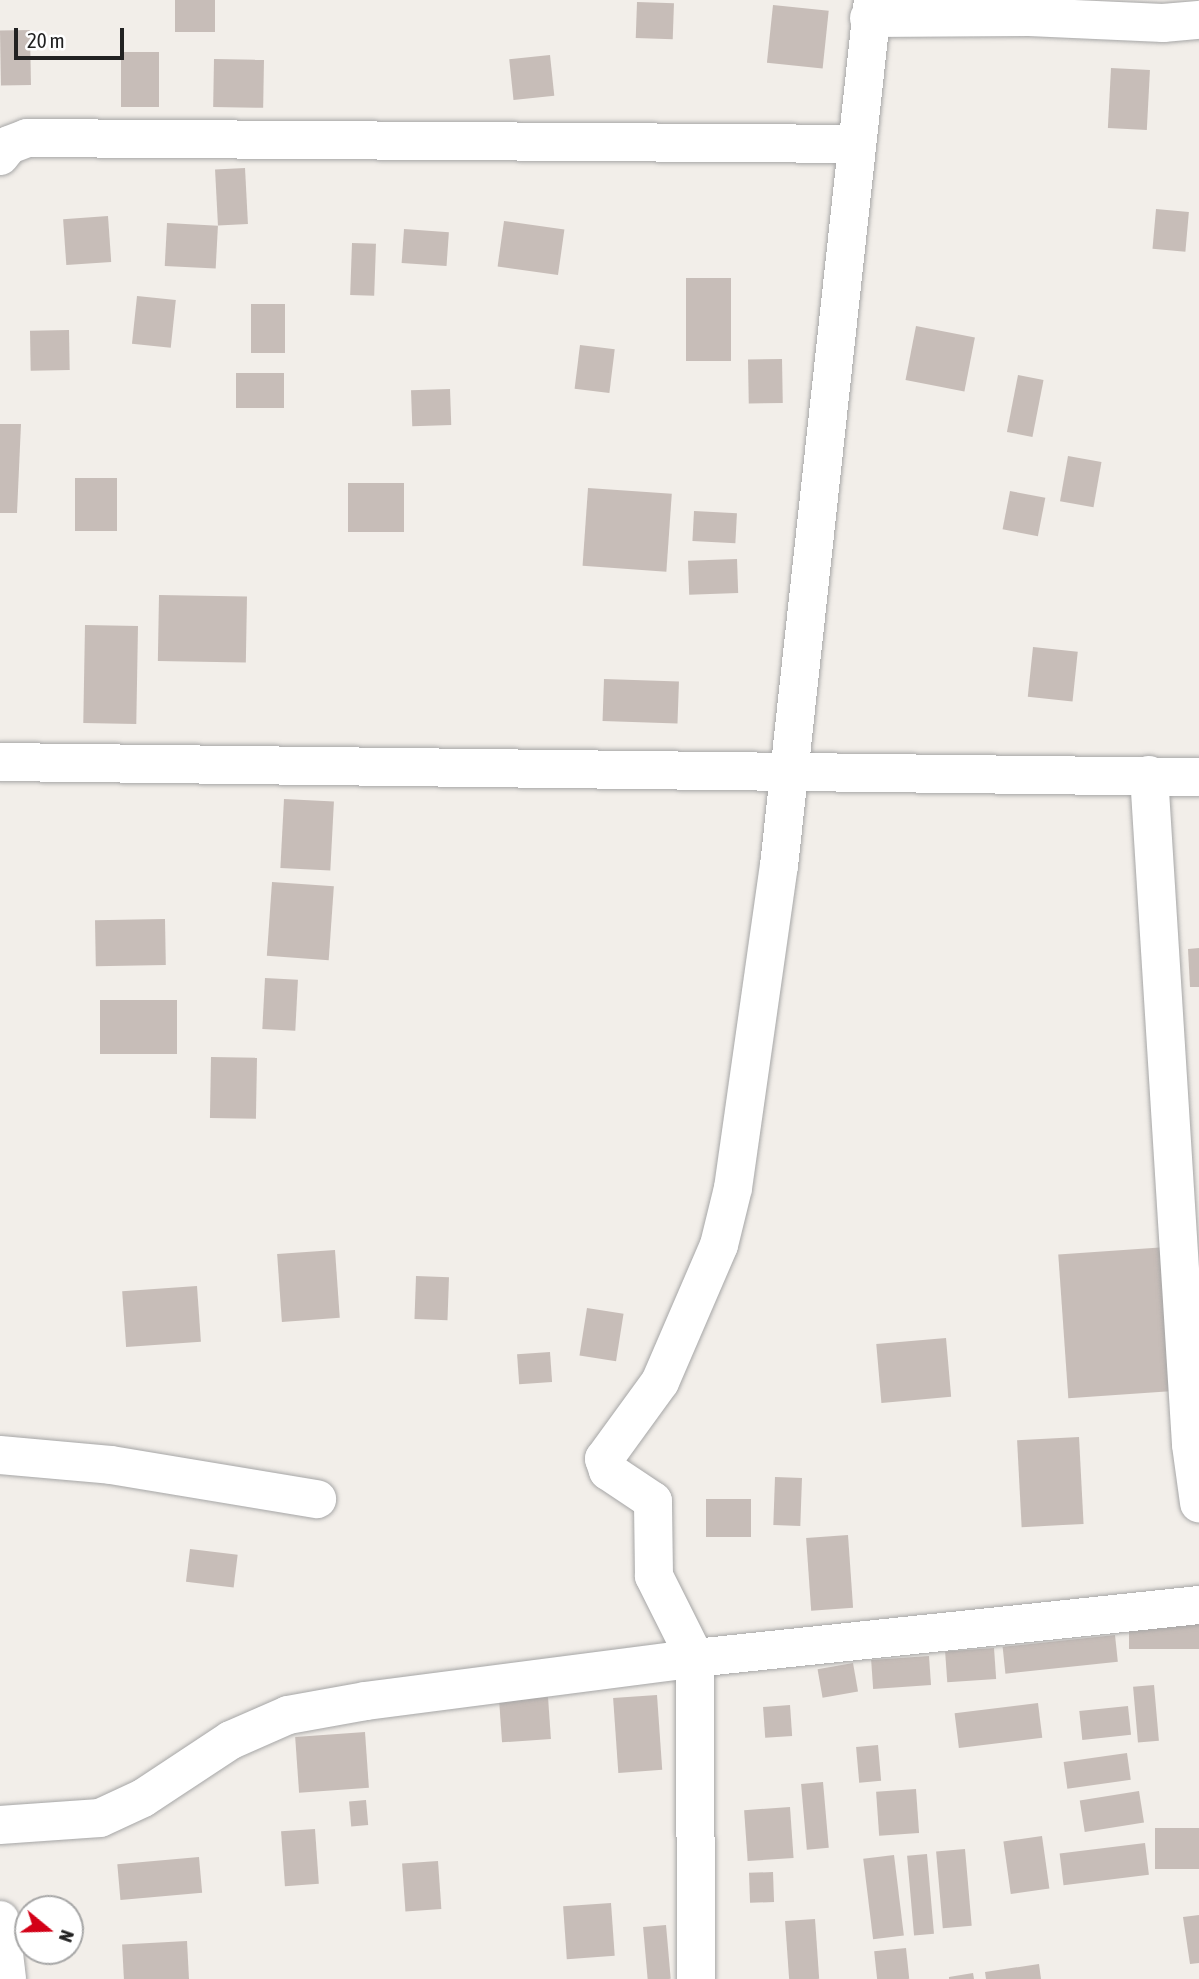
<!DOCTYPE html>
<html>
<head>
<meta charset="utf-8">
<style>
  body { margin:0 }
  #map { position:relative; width:1199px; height:1979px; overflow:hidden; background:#f2eee9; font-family:"Asap Condensed",sans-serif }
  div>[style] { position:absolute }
  .building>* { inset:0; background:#c7bdb8; transform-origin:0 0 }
  .roads { filter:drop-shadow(0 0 2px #a6a6a6) drop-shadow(0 0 2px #a6a6a6) }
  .minor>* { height:38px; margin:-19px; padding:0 19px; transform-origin:19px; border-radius:19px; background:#fff }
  span { translate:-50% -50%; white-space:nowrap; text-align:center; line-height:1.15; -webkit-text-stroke:5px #fff; paint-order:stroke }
  .north { position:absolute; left:14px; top:1895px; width:70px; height:70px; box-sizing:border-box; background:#fff; border:2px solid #a7a7a7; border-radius:50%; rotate:109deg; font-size:19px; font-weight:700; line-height:28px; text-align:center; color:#222 }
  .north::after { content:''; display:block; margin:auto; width:24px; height:32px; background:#d30117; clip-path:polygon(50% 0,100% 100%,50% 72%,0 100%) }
  .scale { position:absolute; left:14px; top:28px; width:110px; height:32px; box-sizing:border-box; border:4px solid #222; border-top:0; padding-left:9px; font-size:21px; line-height:24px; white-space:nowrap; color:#222; -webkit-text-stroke:5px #fff; paint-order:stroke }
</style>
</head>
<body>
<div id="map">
  <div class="building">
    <div style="left:175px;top:0;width:40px;height:32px"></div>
    <div style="left:637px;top:2px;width:37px;height:36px;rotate:2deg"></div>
    <div style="left:773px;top:5px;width:56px;height:58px;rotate:6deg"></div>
    <div style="left:30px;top:30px;width:55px;height:30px;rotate:89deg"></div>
    <div style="left:121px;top:52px;width:38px;height:55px"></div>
    <div style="left:550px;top:55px;width:41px;height:41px;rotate:84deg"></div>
    <div style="left:214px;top:59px;width:50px;height:48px;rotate:1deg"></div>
    <div style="left:1111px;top:68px;width:39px;height:60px;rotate:3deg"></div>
    <div style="left:245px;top:168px;width:56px;height:30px;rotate:87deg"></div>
    <div style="left:1156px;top:209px;width:33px;height:40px;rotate:5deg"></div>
    <div style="left:108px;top:216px;width:46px;height:45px;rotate:86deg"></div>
    <div style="left:504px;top:221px;width:61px;height:46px;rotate:8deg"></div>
    <div style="left:167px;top:223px;width:51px;height:43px;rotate:3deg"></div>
    <div style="left:404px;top:229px;width:45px;height:34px;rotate:4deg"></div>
    <div style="left:352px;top:243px;width:24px;height:52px;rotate:2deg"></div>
    <div style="left:731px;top:278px;width:83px;height:45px;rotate:90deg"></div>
    <div style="left:137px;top:296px;width:39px;height:48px;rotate:6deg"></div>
    <div style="left:251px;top:304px;width:34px;height:49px"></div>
    <div style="left:916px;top:326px;width:60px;height:55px;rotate:11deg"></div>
    <div style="left:69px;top:330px;width:40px;height:39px;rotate:89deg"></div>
    <div style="left:580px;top:345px;width:35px;height:44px;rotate:7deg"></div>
    <div style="left:782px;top:359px;width:44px;height:34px;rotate:89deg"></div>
    <div style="left:236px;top:373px;width:48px;height:35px"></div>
    <div style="left:1018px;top:375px;width:26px;height:58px;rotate:11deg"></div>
    <div style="left:450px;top:389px;width:36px;height:39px;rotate:88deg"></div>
    <div style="clip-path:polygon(0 424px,21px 424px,17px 513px,0 513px)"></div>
    <div style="left:1068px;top:456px;width:34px;height:46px;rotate:10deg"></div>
    <div style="left:75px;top:478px;width:42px;height:53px"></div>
    <div style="left:404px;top:483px;width:49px;height:56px;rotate:90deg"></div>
    <div style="left:588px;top:488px;width:84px;height:78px;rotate:4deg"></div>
    <div style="left:1010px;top:491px;width:36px;height:39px;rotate:11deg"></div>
    <div style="left:694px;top:511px;width:43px;height:30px;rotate:3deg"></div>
    <div style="left:737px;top:559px;width:34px;height:49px;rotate:88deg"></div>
    <div style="left:159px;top:595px;width:88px;height:66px;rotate:1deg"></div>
    <div style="left:85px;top:625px;width:53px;height:98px;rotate:1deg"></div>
    <div style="left:1033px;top:647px;width:45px;height:50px;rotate:6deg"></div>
    <div style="left:604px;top:679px;width:75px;height:42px;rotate:2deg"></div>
    <div style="left:284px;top:799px;width:50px;height:69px;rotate:3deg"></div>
    <div style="left:272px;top:882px;width:62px;height:74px;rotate:4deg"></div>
    <div style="left:165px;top:919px;width:46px;height:70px;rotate:89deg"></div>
    <div style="clip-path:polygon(1199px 948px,1199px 987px,1190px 987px,1188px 949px)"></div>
    <div style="left:265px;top:978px;width:33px;height:51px;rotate:3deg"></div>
    <div style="left:177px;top:1000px;width:54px;height:77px;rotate:90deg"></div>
    <div style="left:211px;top:1057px;width:46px;height:61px;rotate:1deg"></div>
    <div style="left:1167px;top:1247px;width:144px;height:109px;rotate:86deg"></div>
    <div style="left:335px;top:1250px;width:68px;height:58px;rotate:86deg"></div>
    <div style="left:416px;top:1276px;width:33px;height:43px;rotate:2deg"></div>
    <div style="left:197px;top:1286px;width:56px;height:75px;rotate:86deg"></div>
    <div style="left:587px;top:1308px;width:37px;height:48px;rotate:9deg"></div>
    <div style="left:946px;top:1338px;width:59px;height:70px;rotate:85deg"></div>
    <div style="left:550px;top:1352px;width:30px;height:33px;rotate:86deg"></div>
    <div style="left:1079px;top:1437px;width:87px;height:62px;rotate:87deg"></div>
    <div style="left:775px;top:1477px;width:27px;height:48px;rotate:2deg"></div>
    <div style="left:751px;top:1499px;width:38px;height:45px;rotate:90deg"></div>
    <div style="left:848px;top:1535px;width:73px;height:42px;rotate:86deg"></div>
    <div style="left:190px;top:1549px;width:48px;height:33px;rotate:7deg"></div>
    <div style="left:1199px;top:1620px;width:29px;height:70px;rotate:90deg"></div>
    <div style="left:1115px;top:1635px;width:27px;height:113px;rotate:84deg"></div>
    <div style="left:994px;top:1648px;width:31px;height:49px;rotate:86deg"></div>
    <div style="left:929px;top:1656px;width:29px;height:58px;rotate:86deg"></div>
    <div style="left:853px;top:1663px;width:29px;height:36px;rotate:80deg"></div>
    <div style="left:1154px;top:1685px;width:56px;height:21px;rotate:85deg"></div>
    <div style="left:657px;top:1695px;width:75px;height:44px;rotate:86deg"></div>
    <div style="left:548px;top:1697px;width:42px;height:49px;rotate:86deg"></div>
    <div style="left:1038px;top:1703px;width:35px;height:84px;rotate:83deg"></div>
    <div style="left:790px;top:1705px;width:31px;height:27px;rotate:86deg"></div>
    <div style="left:1128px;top:1706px;width:29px;height:49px;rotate:84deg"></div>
    <div style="left:365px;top:1732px;width:56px;height:70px;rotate:86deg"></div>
    <div style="left:878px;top:1745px;width:36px;height:22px;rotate:85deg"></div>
    <div style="left:1127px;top:1753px;width:27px;height:64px;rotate:82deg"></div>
    <div style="left:823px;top:1782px;width:66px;height:22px;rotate:85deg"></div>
    <div style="left:916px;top:1789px;width:44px;height:40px;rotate:86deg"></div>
    <div style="left:1139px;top:1791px;width:32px;height:60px;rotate:81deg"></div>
    <div style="left:366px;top:1800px;width:25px;height:17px;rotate:85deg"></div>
    <div style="left:790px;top:1807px;width:51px;height:46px;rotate:86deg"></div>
    <div style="left:1199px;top:1828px;width:41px;height:44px;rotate:90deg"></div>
    <div style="left:315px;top:1829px;width:55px;height:34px;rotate:86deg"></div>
    <div style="left:1042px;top:1836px;width:53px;height:39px;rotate:82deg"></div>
    <div style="left:1145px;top:1843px;width:32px;height:86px;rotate:83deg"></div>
    <div style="left:965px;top:1849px;width:77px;height:29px;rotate:85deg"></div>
    <div style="left:927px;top:1854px;width:80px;height:20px;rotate:85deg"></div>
    <div style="left:894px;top:1855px;width:81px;height:31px;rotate:83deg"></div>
    <div style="left:199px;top:1857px;width:36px;height:82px;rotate:85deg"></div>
    <div style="left:438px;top:1861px;width:48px;height:36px;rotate:86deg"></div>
    <div style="left:773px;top:1872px;width:30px;height:24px;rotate:88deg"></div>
    <div style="left:611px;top:1903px;width:53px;height:48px;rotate:86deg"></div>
    <div style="clip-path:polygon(1199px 1915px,1199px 1963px,1190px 1964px,1183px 1917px)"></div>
    <div style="left:815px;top:1919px;width:60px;height:30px;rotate:86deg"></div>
    <div style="left:666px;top:1925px;width:54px;height:23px;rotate:85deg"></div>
    <div style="left:187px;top:1941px;width:38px;height:65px;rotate:87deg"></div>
    <div style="left:906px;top:1948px;width:31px;height:32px;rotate:84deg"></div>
    <div style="clip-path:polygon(1039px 1964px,1041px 1979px,986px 1979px,985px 1972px)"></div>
    <div style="clip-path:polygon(973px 1973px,974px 1979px,949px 1979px,949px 1977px)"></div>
  </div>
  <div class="roads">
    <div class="minor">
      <div style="left:869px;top:18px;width:160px;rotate:-0.4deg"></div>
      <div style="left:1029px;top:17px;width:134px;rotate:2.6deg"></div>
      <div style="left:1163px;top:23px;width:36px;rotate:-5deg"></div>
      <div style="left:0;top:156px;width:14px;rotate:-51deg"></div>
      <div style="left:9px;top:145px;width:19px;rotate:-21deg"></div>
      <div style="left:27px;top:138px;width:829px;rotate:0.41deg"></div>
      <div style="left:0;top:762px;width:1199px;rotate:0.72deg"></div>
      <div style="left:1149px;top:775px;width:671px;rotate:86.41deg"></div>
      <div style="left:1191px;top:1445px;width:59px;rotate:82.1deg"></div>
      <div style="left:0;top:1455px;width:111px;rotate:5.1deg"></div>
      <div style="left:111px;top:1465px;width:209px;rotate:9.4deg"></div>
      <div style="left:0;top:1825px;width:100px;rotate:-4deg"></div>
      <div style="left:100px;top:1818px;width:47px;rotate:-24.9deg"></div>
      <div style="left:143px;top:1798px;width:105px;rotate:-33.4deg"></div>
      <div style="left:231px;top:1740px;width:62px;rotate:-23.7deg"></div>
      <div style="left:288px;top:1715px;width:79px;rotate:-10.2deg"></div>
      <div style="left:366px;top:1701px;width:332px;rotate:-7.4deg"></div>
      <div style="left:695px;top:1658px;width:507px;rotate:-6deg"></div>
      <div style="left:0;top:1920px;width:59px;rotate:83.2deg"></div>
      <div style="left:696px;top:1979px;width:321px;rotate:-90.2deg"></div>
      <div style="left:695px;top:1658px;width:92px;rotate:-116.6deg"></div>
      <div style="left:654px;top:1576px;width:75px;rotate:-90.8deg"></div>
      <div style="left:653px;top:1501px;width:54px;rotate:-146.3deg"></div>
      <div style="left:608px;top:1471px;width:13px;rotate:-108deg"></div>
      <div style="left:604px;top:1459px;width:95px;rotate:-54deg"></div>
      <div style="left:660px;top:1382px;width:149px;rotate:-66.7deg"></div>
      <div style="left:719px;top:1245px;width:59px;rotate:-76.2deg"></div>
      <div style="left:733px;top:1188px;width:325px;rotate:-81.9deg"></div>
      <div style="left:779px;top:866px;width:871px;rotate:-83.81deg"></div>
    </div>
  </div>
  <div class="north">N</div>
  <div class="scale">20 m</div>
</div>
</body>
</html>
